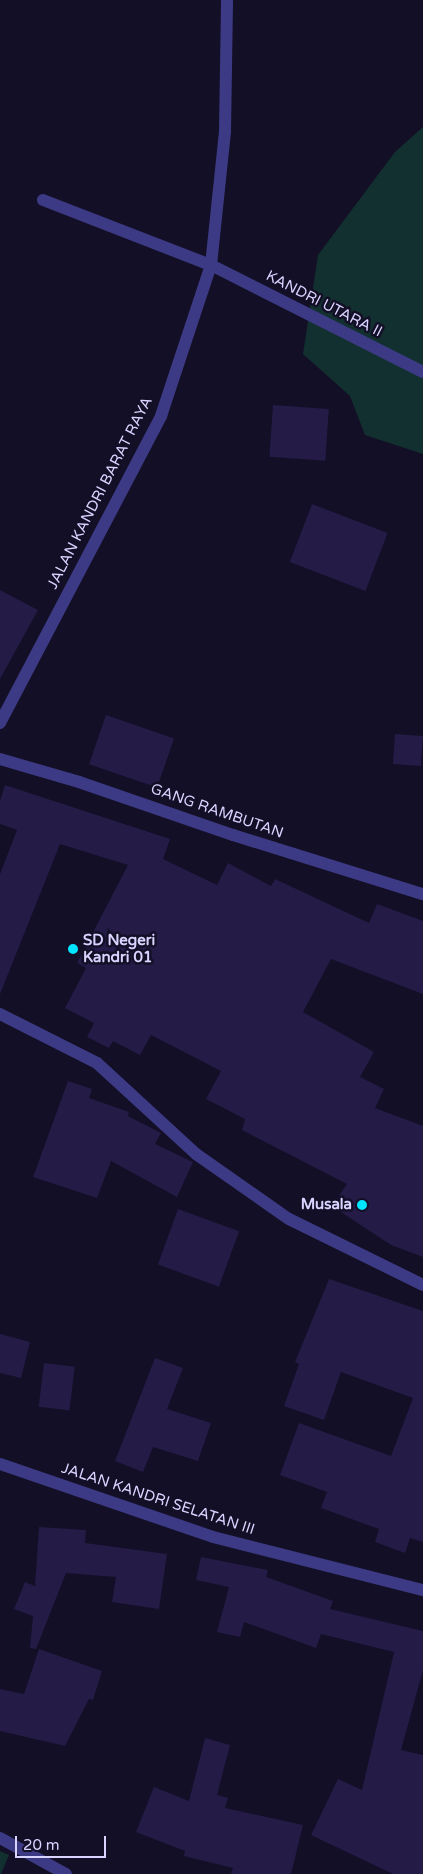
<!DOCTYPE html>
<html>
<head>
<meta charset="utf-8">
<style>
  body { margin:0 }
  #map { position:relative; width:423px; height:1874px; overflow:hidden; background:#130f26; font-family:"Varela Round",sans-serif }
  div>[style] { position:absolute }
  .green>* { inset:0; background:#12302f }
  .building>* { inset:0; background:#241b47; transform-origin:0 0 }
  .service>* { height:12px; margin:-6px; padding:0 6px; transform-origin:6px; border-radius:6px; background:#3d3a85 }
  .minor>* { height:12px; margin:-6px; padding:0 6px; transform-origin:6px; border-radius:6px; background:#3d3a85 }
  .dots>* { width:14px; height:14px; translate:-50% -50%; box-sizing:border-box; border:2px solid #130f26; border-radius:50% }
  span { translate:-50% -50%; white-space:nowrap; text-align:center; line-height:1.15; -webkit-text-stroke:5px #130f26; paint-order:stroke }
  .street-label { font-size:15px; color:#d9d4ff }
  .poi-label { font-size:15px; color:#d9d4ff; font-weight:700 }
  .left { translate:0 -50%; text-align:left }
  .right { translate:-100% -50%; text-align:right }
  .scale { position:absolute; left:15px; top:1836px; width:91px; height:22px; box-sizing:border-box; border:2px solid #d9d4ff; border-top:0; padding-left:6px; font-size:15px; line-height:18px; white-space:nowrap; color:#d9d4ff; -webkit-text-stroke:4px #130f26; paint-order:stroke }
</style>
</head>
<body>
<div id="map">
  <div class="green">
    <div style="clip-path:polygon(423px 127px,423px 454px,365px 435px,350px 396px,303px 354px,318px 255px,395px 152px)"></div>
    <div style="clip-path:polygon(0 1851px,9px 1855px,1px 1874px,0 1874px)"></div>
  </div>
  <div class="building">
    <div style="left:273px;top:405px;width:56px;height:52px;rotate:4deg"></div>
    <div style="left:312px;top:504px;width:81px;height:62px;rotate:21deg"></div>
    <div style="clip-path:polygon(0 590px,38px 610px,0 679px)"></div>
    <div style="left:106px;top:715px;width:72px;height:52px;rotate:19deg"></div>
    <div style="left:395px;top:734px;width:28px;height:30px;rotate:4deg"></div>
    <div style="clip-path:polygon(5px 785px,170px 839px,163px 859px,217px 885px,228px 863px,271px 886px,275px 879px,369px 923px,377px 904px,423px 921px,423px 994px,331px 959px,303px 1012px,374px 1052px,360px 1077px,384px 1089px,375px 1108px,423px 1126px,423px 1257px,391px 1245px,332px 1206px,347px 1184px,242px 1130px,245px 1119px,206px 1099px,221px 1071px,151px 1035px,140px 1055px,113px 1041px,109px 1048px,87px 1037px,94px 1023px,65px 1008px,86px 968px,77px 963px,128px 865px,60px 844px,0 994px,0 874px,17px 830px,0 824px,0 801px)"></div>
    <div style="clip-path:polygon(68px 1081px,92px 1089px,89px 1098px,129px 1112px,128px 1116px,161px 1133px,155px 1144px,193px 1162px,177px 1197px,111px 1161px,97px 1198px,33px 1177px)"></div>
    <div style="left:178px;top:1209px;width:65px;height:59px;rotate:20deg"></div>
    <div style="clip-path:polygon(329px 1279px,423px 1311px,423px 1542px,410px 1538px,405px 1553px,375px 1542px,379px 1529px,321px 1508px,327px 1492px,280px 1475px,299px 1423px,391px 1456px,413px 1398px,341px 1372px,324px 1420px,284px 1406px,299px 1364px,295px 1362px)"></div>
    <div style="clip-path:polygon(0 1334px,30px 1342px,21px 1378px,0 1373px)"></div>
    <div style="clip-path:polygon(155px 1358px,183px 1368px,167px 1409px,211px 1423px,198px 1461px,153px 1447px,143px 1472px,115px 1461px)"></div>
    <div style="left:44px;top:1363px;width:31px;height:44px;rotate:7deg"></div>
    <div style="clip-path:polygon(39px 1527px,86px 1530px,85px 1543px,167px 1554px,159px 1609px,112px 1602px,116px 1577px,66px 1573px,36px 1649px,30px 1648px,33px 1616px,14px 1609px,25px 1582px,35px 1586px)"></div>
    <div style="clip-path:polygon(201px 1557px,268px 1570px,266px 1577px,333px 1601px,330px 1609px,423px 1631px,423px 1670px,401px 1750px,423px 1755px,423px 1874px,393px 1874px,311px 1835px,338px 1779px,362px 1790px,394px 1652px,321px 1634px,316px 1648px,244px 1622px,240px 1637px,217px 1632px,229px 1587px,196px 1580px)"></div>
    <div style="clip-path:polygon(39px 1649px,102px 1671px,93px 1700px,89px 1699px,65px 1746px,0 1731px,0 1689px,24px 1694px)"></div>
    <div style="clip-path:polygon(205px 1738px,230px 1745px,217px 1795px,228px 1798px,225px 1808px,303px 1825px,291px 1874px,231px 1874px,233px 1868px,184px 1856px,185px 1851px,136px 1832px,154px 1787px,189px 1801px)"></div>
  </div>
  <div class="service">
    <div style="left:43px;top:200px;width:180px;rotate:21.2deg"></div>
  </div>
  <div class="minor">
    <div style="left:211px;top:265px;width:237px;rotate:26.8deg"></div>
    <div style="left:0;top:723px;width:347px;rotate:-62.3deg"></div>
    <div style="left:161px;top:416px;width:159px;rotate:-71.7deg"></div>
    <div style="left:211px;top:265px;width:135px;rotate:-84deg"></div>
    <div style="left:225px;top:131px;width:131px;rotate:-89.1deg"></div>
    <div style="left:0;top:759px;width:82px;rotate:16.2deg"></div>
    <div style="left:79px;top:782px;width:163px;rotate:19deg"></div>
    <div style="left:233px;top:835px;width:199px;rotate:17.3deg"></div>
    <div style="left:0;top:1014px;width:109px;rotate:26.8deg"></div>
    <div style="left:97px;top:1063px;width:134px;rotate:42.6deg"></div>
    <div style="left:196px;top:1154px;width:113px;rotate:35deg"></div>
    <div style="left:289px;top:1219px;width:149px;rotate:26.2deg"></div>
    <div style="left:0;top:1464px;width:225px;rotate:18.9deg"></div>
    <div style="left:213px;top:1537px;width:217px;rotate:14.2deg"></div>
    <div style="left:0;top:1838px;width:75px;rotate:28.6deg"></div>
  </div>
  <div class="dots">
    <div style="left:73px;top:949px;background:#00e5ff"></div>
    <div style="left:362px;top:1205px;background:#00e5ff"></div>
  </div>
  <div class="street-label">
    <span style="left:324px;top:304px;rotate:27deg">KANDRI UTARA II</span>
    <span style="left:100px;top:493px;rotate:-63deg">JALAN KANDRI BARAT RAYA</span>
    <span style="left:217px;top:811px;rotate:19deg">GANG RAMBUTAN</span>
    <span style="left:158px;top:1499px;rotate:18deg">JALAN KANDRI SELATAN III</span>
  </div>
  <div class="poi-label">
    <span class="left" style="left:83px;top:949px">SD Negeri<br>Kandri 01</span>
    <span class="right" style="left:352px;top:1205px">Musala</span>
  </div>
  <div class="scale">20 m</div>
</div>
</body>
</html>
